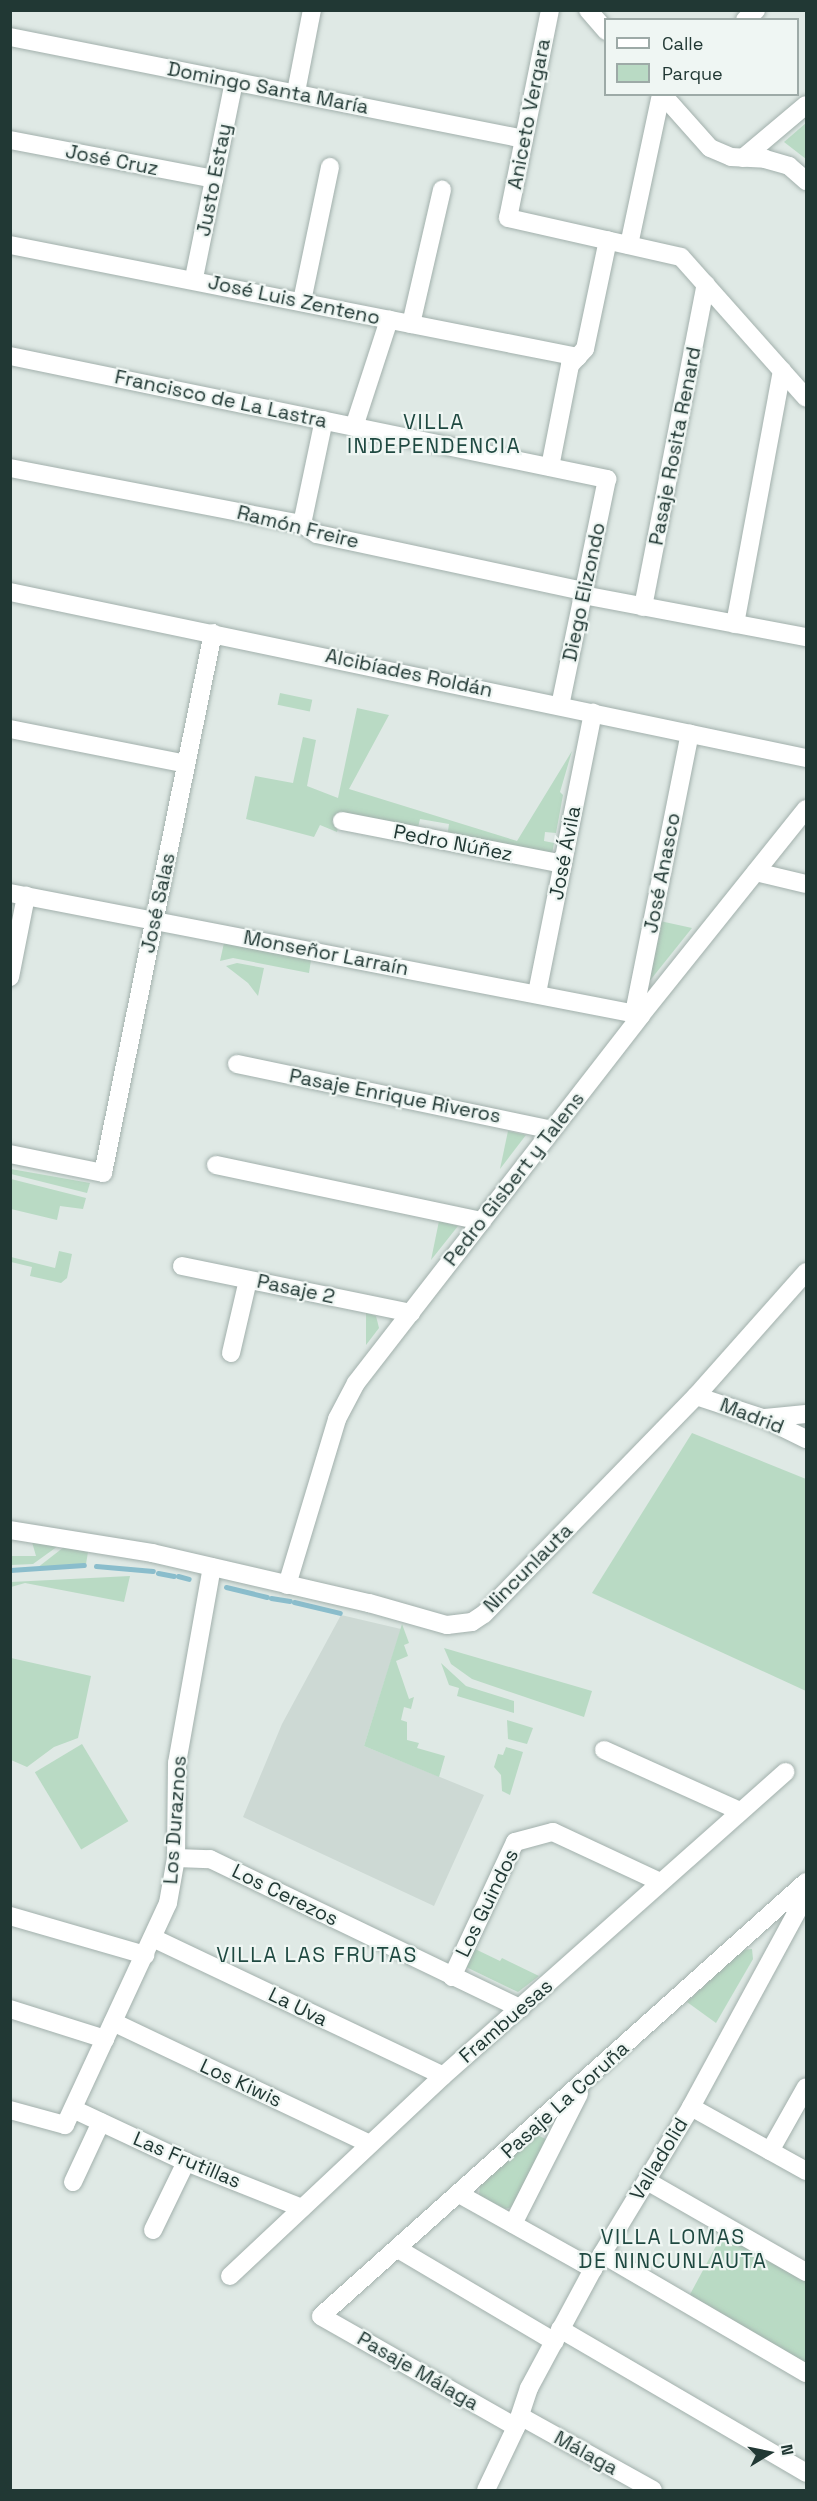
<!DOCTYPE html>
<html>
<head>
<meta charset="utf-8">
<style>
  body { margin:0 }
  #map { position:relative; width:817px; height:2501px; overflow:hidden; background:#dfe9e5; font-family:"Space Grotesk",sans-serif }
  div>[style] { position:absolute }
  .built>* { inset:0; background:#cdd9d4 }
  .green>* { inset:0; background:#b9dac4; transform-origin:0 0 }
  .stream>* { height:5px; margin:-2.5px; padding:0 2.5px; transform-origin:2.5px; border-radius:2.5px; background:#8abdcc }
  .roads { filter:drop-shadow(0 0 2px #a2b0ac) drop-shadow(0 0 2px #a2b0ac) }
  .street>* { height:18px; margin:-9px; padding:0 9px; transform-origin:9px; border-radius:9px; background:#fff }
  .secondary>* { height:18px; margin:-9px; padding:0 9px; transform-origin:9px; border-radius:9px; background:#fff }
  span { translate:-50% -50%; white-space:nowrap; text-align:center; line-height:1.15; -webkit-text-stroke:4.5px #eff6f3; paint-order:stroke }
  .street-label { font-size:20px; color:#213834 }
  .neighbourhood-label { font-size:21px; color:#1f4941; letter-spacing:1.5px }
  .frame { position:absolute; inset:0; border:12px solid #213834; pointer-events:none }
  .legend { position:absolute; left:604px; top:18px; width:195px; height:78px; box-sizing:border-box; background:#eff6f3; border:2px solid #9daaa7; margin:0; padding:8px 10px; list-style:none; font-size:18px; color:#213834 }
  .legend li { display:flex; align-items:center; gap:12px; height:30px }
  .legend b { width:30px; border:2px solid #9daaa7 }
  .north { position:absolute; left:739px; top:2423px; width:60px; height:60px; -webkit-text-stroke:4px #eff6f3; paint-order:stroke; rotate:80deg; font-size:16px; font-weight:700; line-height:24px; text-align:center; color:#213834 }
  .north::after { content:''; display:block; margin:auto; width:21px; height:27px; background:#213834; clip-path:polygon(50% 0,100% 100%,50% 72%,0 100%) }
</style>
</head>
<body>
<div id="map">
  <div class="built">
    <div style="clip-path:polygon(341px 1615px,401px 1629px,364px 1746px,484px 1795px,434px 1906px,243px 1817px,282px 1724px)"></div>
  </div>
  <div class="green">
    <div style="clip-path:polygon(806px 123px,806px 159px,784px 142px)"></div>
    <div style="left:280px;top:693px;width:33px;height:12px;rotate:12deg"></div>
    <div style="clip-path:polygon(357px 708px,389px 715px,349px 789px,517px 841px,572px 751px,560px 792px,563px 795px,556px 833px,545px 832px,544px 841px,554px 843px,552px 854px,447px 838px,449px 824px,420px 819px,417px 832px,341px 817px,337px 832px,320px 825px,314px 837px,246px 819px,255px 776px,293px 783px,303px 737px,316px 740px,307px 786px,338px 798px)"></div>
    <div style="clip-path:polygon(660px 921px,692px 928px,648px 983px)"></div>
    <div style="clip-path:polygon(224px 943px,311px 960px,309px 973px,233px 958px,220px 961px)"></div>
    <div style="clip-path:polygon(237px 963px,264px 968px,258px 996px,248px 983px,226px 966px)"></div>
    <div style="clip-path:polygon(508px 1131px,526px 1135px,500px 1169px)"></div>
    <div style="clip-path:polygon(11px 1169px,90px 1183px,87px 1193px,11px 1174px)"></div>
    <div style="clip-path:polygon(11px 1179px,86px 1198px,83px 1209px,60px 1206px,57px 1220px,11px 1209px)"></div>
    <div style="clip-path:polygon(439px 1221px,458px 1226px,431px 1260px)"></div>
    <div style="clip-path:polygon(59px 1251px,72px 1254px,67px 1278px,61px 1283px,30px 1276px,32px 1267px,11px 1262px,11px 1257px,55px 1268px)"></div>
    <div style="clip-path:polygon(366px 1313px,376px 1316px,379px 1328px,366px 1345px)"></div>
    <div style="clip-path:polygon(692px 1433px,806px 1479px,806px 1691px,592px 1593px)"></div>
    <div style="clip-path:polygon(32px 1542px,58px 1546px,33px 1564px,11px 1565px,10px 1556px,36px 1556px)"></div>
    <div style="clip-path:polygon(64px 1547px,88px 1552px,86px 1564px,37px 1568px)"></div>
    <div style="clip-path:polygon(130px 1576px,124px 1602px,25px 1583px,11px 1587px,11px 1582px)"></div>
    <div style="clip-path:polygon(402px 1624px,409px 1643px,404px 1645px,408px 1656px,396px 1661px,409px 1699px,414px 1697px,411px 1709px,404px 1707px,401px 1720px,407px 1722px,407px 1740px,419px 1743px,417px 1748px,445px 1756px,439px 1777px,364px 1746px)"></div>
    <div style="clip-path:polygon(444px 1648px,592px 1691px,584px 1717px,472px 1679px,451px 1664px)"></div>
    <div style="clip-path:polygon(11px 1658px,91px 1676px,78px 1738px,54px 1747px,27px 1767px,11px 1760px)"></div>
    <div style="clip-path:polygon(441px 1663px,466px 1686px,514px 1701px,514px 1713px,457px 1696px,459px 1688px,449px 1685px)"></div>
    <div style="clip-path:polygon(507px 1720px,533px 1728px,527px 1744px,508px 1739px)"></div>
    <div style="left:82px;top:1744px;width:90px;height:55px;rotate:59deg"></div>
    <div style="clip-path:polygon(506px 1747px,523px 1752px,510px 1795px,502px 1791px,501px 1775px,494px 1767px,498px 1754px,503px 1755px)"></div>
    <div style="clip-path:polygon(473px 1948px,500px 1961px,502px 1958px,539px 1976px,518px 1992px,464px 1966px)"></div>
    <div style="clip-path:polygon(752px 1949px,753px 1959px,716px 2023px,687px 2002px,742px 1950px)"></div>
    <div style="clip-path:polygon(537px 2135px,548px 2140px,512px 2207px,505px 2209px,479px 2195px,480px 2186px)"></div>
    <div style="clip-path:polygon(723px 2233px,806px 2279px,806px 2369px,687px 2300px)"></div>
  </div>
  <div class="stream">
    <div style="left:96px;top:1566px;width:57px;rotate:5deg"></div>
    <div style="left:10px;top:1570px;width:74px;rotate:-3.9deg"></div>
    <div style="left:158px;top:1573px;width:16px;rotate:11deg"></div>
    <div style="left:178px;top:1576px;width:11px;rotate:15deg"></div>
    <div style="left:226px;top:1587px;width:42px;rotate:13.7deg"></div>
    <div style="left:271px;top:1598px;width:19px;rotate:9deg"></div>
    <div style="left:294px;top:1602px;width:47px;rotate:13.4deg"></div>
  </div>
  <div class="roads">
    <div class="street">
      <div style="left:550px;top:10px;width:212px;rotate:101.4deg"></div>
      <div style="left:508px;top:218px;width:177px;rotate:12.7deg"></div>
      <div style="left:681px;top:257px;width:188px;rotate:48.4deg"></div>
      <div style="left:745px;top:20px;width:15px;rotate:-42deg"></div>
      <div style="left:10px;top:37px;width:524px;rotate:11.22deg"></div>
      <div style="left:296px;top:92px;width:84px;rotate:-79deg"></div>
      <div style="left:10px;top:140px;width:208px;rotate:10.8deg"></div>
      <div style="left:743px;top:158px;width:82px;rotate:-40.1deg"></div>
      <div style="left:10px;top:245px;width:579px;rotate:11.15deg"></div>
      <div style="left:629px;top:245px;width:154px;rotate:-78deg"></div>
      <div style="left:194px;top:278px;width:201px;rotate:-78.5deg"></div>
      <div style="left:302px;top:301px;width:137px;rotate:-78.2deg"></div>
      <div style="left:411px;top:324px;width:138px;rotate:-77deg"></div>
      <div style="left:10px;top:356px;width:610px;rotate:11.64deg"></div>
      <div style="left:607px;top:479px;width:231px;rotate:101.7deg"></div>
      <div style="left:354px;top:427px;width:113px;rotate:-71.9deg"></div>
      <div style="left:550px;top:467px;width:104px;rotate:-78.9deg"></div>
      <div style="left:570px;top:365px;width:22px;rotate:-47deg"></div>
      <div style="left:585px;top:349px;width:111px;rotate:-78.1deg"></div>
      <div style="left:10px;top:468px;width:297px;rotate:10.9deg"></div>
      <div style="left:302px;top:524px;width:18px;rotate:34deg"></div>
      <div style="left:317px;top:534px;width:273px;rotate:12.1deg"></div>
      <div style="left:302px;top:524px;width:106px;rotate:-78.1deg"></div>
      <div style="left:10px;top:592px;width:813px;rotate:11.78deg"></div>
      <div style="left:583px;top:595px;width:227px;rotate:10.7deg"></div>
      <div style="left:643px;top:607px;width:329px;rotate:-79deg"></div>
      <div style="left:735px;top:624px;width:258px;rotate:-79.5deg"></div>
      <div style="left:10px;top:729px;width:179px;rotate:11.2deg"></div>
      <div style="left:342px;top:821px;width:225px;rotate:11deg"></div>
      <div style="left:756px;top:872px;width:51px;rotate:13.5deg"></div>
      <div style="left:10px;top:893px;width:643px;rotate:10.94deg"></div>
      <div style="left:10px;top:977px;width:83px;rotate:-78.8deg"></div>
      <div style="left:537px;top:993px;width:286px;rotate:-78.7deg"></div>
      <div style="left:634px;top:1013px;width:285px;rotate:-78.7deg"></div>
      <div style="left:237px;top:1064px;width:322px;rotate:11.8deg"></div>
      <div style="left:10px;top:1154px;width:95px;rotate:11.5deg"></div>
      <div style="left:103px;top:1173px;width:551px;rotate:-78.49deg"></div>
      <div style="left:216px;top:1165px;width:272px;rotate:11.9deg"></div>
      <div style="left:182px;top:1266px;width:234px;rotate:11.6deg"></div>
      <div style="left:231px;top:1353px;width:75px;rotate:-76.9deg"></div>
      <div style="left:696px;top:1396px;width:71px;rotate:18.2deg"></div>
      <div style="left:763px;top:1418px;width:48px;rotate:26deg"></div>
      <div style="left:765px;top:1418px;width:41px;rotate:-5.6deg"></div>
      <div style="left:287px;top:1585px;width:173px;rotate:-73.2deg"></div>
      <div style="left:337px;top:1419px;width:41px;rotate:-62.2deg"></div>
      <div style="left:356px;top:1383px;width:465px;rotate:-52.2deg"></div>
      <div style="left:641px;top:1015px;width:264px;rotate:-51.3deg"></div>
      <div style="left:604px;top:1750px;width:149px;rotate:24.2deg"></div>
      <div style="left:176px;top:1858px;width:34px;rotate:2deg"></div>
      <div style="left:210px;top:1859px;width:345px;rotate:25.7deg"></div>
      <div style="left:10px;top:1916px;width:141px;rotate:16.1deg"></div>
      <div style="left:153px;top:1938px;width:321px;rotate:25.4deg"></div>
      <div style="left:452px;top:1977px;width:149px;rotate:-65deg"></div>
      <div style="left:515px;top:1842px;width:39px;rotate:-15deg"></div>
      <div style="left:553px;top:1832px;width:118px;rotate:25deg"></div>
      <div style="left:10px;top:2009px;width:100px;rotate:17.5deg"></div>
      <div style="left:113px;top:2022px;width:284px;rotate:25.4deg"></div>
      <div style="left:691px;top:2107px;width:132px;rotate:29.1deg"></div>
      <div style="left:73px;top:2109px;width:125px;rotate:25.1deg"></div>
      <div style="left:186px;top:2162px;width:125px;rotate:21.6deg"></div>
      <div style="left:10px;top:2110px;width:57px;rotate:15.3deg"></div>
      <div style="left:65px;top:2125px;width:245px;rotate:-65.1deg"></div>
      <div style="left:168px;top:1903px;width:46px;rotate:-79.9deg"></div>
      <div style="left:176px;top:1858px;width:95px;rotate:-89.4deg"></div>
      <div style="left:177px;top:1763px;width:199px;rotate:-79.9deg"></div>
      <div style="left:770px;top:2151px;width:73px;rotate:-60.6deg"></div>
      <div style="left:647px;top:2181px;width:183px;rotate:29.8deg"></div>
      <div style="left:73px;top:2182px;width:66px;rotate:-65deg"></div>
      <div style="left:459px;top:2194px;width:154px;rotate:29.2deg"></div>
      <div style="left:513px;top:2224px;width:146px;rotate:-63.1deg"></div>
      <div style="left:153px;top:2230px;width:76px;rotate:-64.1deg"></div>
      <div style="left:398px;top:2249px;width:182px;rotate:30.6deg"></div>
      <div style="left:602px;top:2254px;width:236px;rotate:30.3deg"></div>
      <div style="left:230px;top:2276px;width:292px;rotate:-43.2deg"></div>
      <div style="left:443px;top:2076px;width:458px;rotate:-41.6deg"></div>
      <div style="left:560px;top:2329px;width:285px;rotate:30.3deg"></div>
      <div style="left:520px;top:2416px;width:152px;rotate:29.1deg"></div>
      <div style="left:516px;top:2427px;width:224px;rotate:-150.4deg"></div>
      <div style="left:321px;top:2316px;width:651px;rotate:-41.82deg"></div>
      <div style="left:486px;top:2490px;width:70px;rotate:-64.5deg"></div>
      <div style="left:516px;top:2427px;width:41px;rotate:-71.6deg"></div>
      <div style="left:529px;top:2388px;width:135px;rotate:-61.7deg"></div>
      <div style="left:593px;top:2269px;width:189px;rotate:-58.8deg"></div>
      <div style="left:691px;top:2107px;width:241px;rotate:-61.5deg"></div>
    </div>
    <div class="secondary">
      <div style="left:588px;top:10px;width:28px;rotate:49deg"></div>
      <div style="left:662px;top:94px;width:72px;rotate:48.4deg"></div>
      <div style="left:710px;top:148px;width:23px;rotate:23deg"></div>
      <div style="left:731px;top:157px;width:34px;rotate:3deg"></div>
      <div style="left:765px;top:159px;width:25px;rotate:16deg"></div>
      <div style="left:789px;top:166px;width:23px;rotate:41deg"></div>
      <div style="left:10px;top:1530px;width:144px;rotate:9.2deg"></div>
      <div style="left:152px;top:1553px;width:223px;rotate:13deg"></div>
      <div style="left:369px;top:1603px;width:81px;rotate:15.8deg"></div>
      <div style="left:447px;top:1625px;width:25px;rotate:-7deg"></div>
      <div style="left:472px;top:1622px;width:14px;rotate:-34deg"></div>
      <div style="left:484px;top:1614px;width:304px;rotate:-45.8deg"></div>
      <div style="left:696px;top:1396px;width:166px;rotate:-48.4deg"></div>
    </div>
  </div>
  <div class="street-label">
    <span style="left:268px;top:88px;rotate:11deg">Domingo Santa María</span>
    <span style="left:529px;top:114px;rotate:-79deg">Aniceto Vergara</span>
    <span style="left:112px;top:160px;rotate:11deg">José Cruz</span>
    <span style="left:214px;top:180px;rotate:-79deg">Justo Estay</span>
    <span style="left:294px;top:300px;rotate:12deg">José Luis Zenteno</span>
    <span style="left:221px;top:399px;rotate:12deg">Francisco de La Lastra</span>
    <span style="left:675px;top:446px;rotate:-79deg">Pasaje Rosita Renard</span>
    <span style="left:298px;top:527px;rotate:14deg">Ramón Freire</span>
    <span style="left:584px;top:592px;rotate:-78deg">Diego Elizondo</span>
    <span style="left:409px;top:673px;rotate:12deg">Alcibíades Roldán</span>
    <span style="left:453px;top:843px;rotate:11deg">Pedro Núñez</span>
    <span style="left:565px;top:853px;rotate:-79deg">José Ávila</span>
    <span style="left:662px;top:873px;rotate:-79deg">José Anasco</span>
    <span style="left:158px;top:903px;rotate:-78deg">José Salas</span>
    <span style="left:326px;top:953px;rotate:11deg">Monseñor Larraín</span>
    <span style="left:395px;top:1096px;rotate:11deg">Pasaje Enrique Riveros</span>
    <span style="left:514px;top:1179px;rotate:-52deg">Pedro Gisbert y Talens</span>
    <span style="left:296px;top:1289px;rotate:12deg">Pasaje 2</span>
    <span style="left:752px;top:1416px;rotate:21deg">Madrid</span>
    <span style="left:528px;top:1568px;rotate:-45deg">Nincunlauta</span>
    <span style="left:175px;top:1820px;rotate:-86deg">Los Duraznos</span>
    <span style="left:285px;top:1895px;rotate:26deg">Los Cerezos</span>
    <span style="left:487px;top:1903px;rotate:-64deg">Los Guindos</span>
    <span style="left:298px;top:2007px;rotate:26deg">La Uva</span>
    <span style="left:506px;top:2021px;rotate:-41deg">Frambuesas</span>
    <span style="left:241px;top:2083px;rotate:25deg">Los Kiwis</span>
    <span style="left:565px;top:2100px;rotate:-42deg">Pasaje La Coruña</span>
    <span style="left:659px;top:2159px;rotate:-59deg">Valladolid</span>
    <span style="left:187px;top:2160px;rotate:23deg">Las Frutillas</span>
    <span style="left:418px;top:2371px;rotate:30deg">Pasaje Málaga</span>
    <span style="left:586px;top:2453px;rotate:29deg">Málaga</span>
  </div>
  <div class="neighbourhood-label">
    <span style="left:434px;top:434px">VILLA<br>INDEPENDENCIA</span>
    <span style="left:317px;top:1955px">VILLA LAS FRUTAS</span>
    <span style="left:673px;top:2249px">VILLA LOMAS<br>DE NINCUNLAUTA</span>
  </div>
  <div class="frame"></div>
  <ul class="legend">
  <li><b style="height:8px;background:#fff"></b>Calle</li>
  <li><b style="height:16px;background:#b9dac4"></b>Parque</li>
  </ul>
  <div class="north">N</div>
</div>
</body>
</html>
